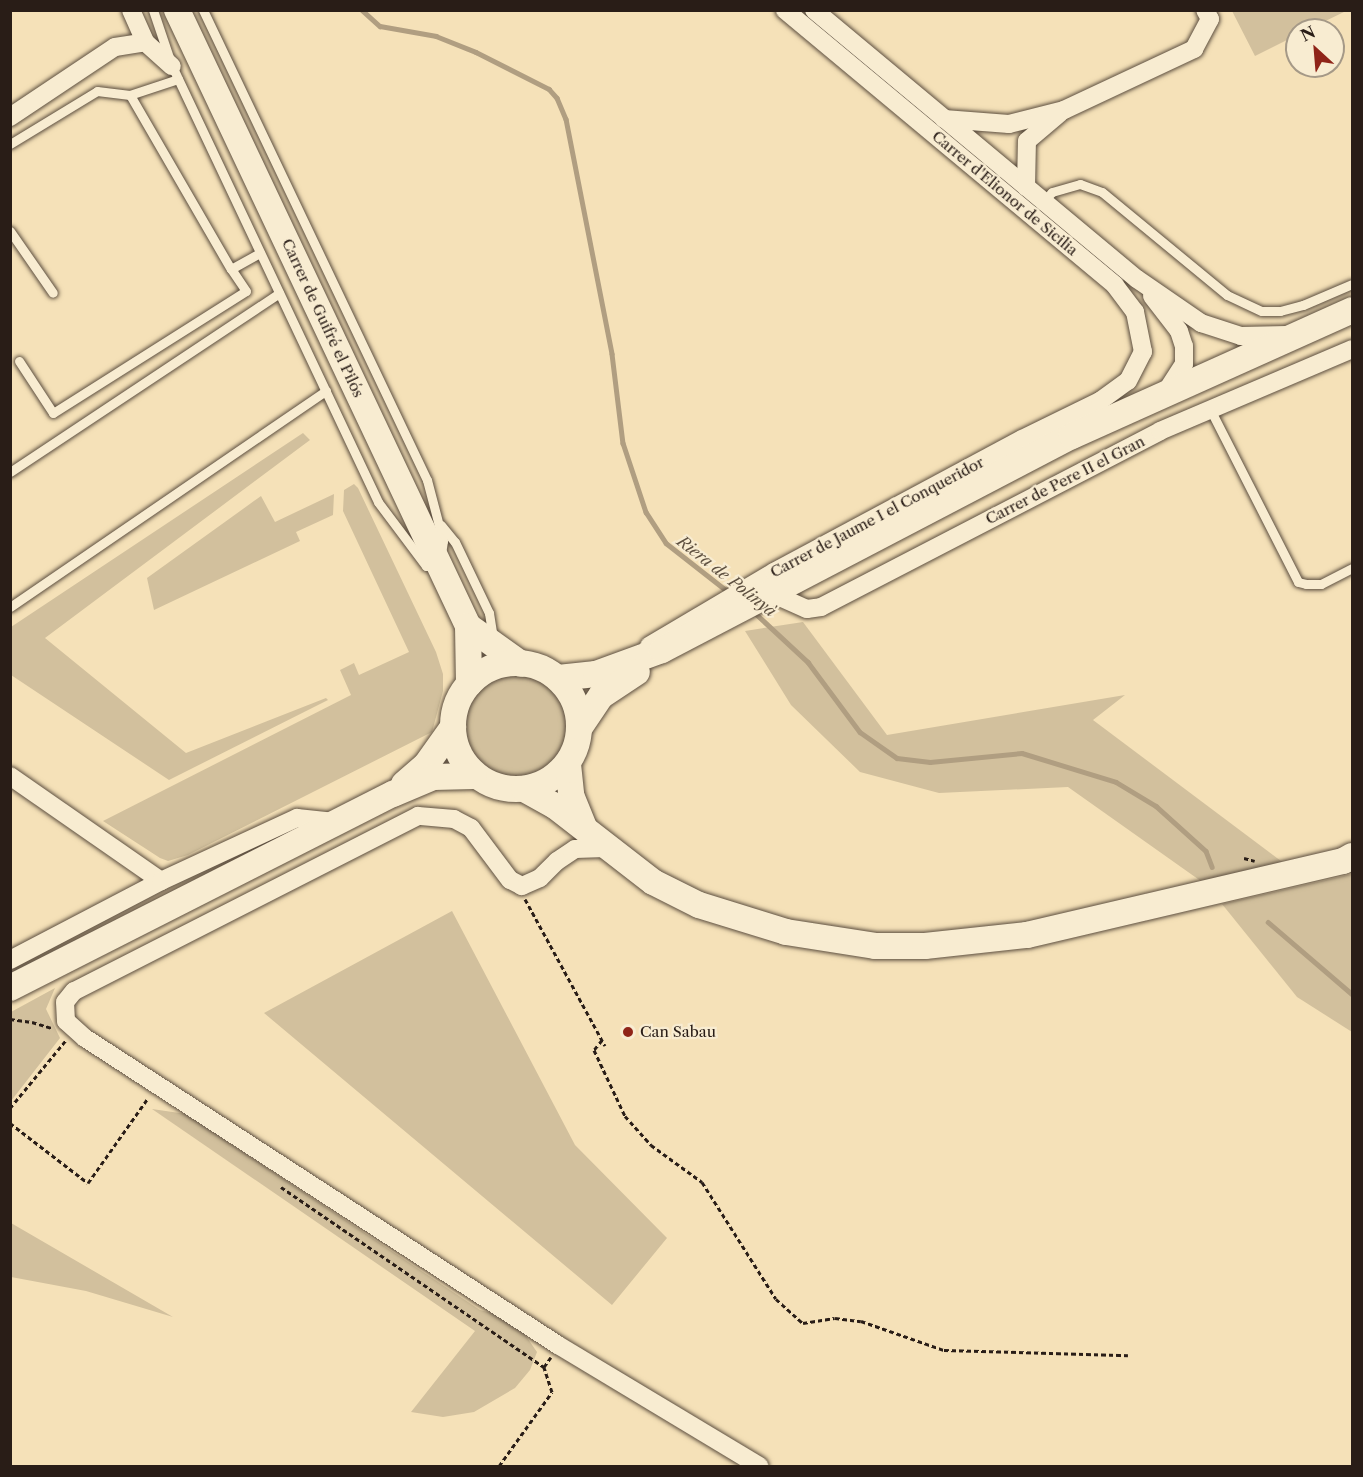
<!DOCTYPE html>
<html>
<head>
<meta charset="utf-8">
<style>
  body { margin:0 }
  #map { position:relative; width:1363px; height:1477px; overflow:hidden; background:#f5e1b8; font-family:"Libre Caslon Text",serif }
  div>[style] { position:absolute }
  .green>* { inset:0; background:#d2c09d }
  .round { border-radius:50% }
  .stream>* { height:4.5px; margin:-2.25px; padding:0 2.25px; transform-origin:2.25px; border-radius:2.25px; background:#b09e81 }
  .path>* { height:3px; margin-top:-1.5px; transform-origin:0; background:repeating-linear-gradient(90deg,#291d17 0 4.5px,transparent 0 7.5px) }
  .roads { filter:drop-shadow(0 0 2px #5c4e3f) drop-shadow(0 0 2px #5c4e3f) }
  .lane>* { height:9px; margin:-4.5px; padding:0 4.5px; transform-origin:4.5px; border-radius:4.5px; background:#f8ecd1 }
  .street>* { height:18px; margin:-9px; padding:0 9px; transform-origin:9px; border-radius:9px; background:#f8ecd1 }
  .secondary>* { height:26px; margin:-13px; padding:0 13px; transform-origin:13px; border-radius:13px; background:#f8ecd1 }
  .secondary>.ring { margin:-13px; padding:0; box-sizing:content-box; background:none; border:26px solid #f8ecd1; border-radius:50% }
  .dots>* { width:16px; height:16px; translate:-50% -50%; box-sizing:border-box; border:3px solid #f8ecd1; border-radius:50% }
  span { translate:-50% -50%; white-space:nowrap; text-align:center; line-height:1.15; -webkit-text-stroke:4.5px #f8ecd1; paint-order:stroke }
  .street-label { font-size:15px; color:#291d17 }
  .poi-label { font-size:15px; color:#291d17 }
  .left { translate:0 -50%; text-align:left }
  .water-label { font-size:16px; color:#5f5141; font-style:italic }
  .frame { position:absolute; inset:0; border:12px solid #291d17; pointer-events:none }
  .north { position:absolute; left:1285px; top:18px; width:60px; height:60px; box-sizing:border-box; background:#f8ecd1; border:2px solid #a59987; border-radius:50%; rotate:334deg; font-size:16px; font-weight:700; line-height:24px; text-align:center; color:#291d17 }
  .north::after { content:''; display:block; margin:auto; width:21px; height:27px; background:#8f2418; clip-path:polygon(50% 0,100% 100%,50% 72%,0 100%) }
</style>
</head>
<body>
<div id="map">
  <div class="green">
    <div style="clip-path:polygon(1232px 11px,1346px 11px,1307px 30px,1297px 30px,1297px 35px,1255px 56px)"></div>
    <div style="clip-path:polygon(303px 433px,310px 440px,45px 638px,186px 753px,326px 698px,328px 700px,169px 780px,11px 675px,11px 627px)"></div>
    <div style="clip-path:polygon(354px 484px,358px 488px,436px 652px,443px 674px,443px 691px,432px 732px,188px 855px,168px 861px,160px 858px,103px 821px,351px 695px,340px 670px,354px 663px,359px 675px,409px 652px,343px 511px,344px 490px)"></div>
    <div style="clip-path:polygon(334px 494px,333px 515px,296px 532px,300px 541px,154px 610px,147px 578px,261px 496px,275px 522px)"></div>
    <div style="clip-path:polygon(803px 622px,887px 735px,1125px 695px,1093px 720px,1285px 864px,1205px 884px,1068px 787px,939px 793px,860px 772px,791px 705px,745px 631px)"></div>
    <div class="round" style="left:453px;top:663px;width:126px;height:126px"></div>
    <div style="clip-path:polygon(1352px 874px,1352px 1032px,1297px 997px,1222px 904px)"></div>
    <div style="clip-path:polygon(452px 911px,575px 1145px,667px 1238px,612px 1305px,264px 1013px)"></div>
    <div style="clip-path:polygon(55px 988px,46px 1009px,60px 1038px,11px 1101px,11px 1012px)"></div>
    <div style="clip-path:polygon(152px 1109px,186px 1114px,480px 1310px,499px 1315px,519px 1326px,537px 1352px,530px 1370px,515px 1388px,474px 1412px,443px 1417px,411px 1412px,475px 1331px)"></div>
    <div style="clip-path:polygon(11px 1223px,173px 1317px,86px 1291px,11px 1277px)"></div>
  </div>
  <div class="stream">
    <div style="left:362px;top:10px;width:24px;rotate:42deg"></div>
    <div style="left:380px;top:26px;width:57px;rotate:10.1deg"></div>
    <div style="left:436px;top:36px;width:43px;rotate:21.8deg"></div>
    <div style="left:476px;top:52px;width:82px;rotate:26.9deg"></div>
    <div style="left:549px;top:89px;width:12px;rotate:48deg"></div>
    <div style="left:557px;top:98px;width:23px;rotate:67deg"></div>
    <div style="left:566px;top:119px;width:239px;rotate:78.9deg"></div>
    <div style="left:612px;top:354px;width:90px;rotate:83deg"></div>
    <div style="left:623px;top:443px;width:73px;rotate:71.6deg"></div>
    <div style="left:646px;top:512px;width:37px;rotate:57deg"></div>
    <div style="left:666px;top:543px;width:83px;rotate:38.1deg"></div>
    <div style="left:754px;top:612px;width:74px;rotate:42.8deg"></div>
    <div style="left:808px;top:662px;width:87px;rotate:53.4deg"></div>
    <div style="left:860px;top:732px;width:45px;rotate:35.1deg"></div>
    <div style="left:897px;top:758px;width:33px;rotate:7deg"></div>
    <div style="left:930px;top:762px;width:92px;rotate:-5.6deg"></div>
    <div style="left:1022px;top:753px;width:98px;rotate:17.1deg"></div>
    <div style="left:1116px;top:782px;width:47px;rotate:31deg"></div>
    <div style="left:1156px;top:806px;width:67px;rotate:42deg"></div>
    <div style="left:1206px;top:851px;width:17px;rotate:69deg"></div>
    <div style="left:1268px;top:922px;width:111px;rotate:40.6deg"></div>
  </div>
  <div class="path">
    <div style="left:1244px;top:858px;width:11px;rotate:15deg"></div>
    <div style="left:525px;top:899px;width:167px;rotate:61.4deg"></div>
    <div style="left:10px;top:1019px;width:22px;rotate:8deg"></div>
    <div style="left:32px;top:1022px;width:21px;rotate:17deg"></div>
    <div style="left:602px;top:1040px;width:13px;rotate:129deg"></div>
    <div style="left:594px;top:1050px;width:73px;rotate:64.8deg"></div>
    <div style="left:625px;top:1116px;width:39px;rotate:48deg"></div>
    <div style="left:651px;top:1145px;width:63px;rotate:36deg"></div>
    <div style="left:702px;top:1182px;width:138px;rotate:57.7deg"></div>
    <div style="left:776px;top:1299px;width:36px;rotate:42deg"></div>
    <div style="left:803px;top:1323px;width:32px;rotate:-9deg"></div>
    <div style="left:835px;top:1318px;width:26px;rotate:7deg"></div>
    <div style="left:861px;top:1321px;width:88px;rotate:19.3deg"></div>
    <div style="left:944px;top:1350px;width:184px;rotate:1.6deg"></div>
    <div style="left:10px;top:1108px;width:88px;rotate:-50.5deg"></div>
    <div style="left:10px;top:1123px;width:98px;rotate:37.6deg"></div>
    <div style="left:88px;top:1183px;width:104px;rotate:-54.8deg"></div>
    <div style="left:281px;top:1187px;width:319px;rotate:34.4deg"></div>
    <div style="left:499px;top:1466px;width:91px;rotate:-54.4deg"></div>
    <div style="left:552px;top:1392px;width:26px;rotate:-108deg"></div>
    <div style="left:544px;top:1367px;width:12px;rotate:-55deg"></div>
  </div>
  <div class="roads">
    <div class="lane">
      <div style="left:153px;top:10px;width:59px;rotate:71.3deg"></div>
      <div style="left:172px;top:66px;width:482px;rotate:64.7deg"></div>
      <div style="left:378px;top:502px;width:80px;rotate:53.1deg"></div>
      <div style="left:426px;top:566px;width:7px;rotate:-8deg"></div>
      <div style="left:203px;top:10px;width:521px;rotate:64.52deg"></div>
      <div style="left:427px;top:480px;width:63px;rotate:75.3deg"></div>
      <div style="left:443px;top:541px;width:13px;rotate:99deg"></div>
      <div style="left:178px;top:79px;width:51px;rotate:161.6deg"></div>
      <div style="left:130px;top:95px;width:201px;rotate:59.9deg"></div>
      <div style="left:10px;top:144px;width:102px;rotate:-31.3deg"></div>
      <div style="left:97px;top:91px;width:33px;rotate:7deg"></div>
      <div style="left:1043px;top:202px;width:13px;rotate:-48deg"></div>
      <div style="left:1052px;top:192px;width:29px;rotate:-16deg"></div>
      <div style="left:1080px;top:184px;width:23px;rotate:20deg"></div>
      <div style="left:1102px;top:192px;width:162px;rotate:39.5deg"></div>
      <div style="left:1227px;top:295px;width:38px;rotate:25deg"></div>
      <div style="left:1262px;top:311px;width:18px"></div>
      <div style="left:1280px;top:311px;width:24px;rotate:-15deg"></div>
      <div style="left:1303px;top:305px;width:53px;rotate:-23.2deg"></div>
      <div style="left:10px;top:231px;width:75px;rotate:55.3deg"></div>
      <div style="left:19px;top:361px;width:62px;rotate:56.8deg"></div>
      <div style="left:53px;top:413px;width:228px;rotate:-32.3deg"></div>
      <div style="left:246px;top:291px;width:27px;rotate:-124deg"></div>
      <div style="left:231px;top:269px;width:33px;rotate:-29deg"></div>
      <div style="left:1210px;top:409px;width:194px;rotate:63deg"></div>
      <div style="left:1298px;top:582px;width:8px;rotate:14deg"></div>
      <div style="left:1306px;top:584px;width:15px"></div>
      <div style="left:1321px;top:584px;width:35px;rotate:-27deg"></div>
      <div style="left:10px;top:472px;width:323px;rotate:-33.6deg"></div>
      <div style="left:441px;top:525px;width:22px;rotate:51deg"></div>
      <div style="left:455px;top:542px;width:79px;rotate:64.4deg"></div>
      <div style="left:489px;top:613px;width:25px;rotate:81deg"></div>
      <div style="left:10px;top:607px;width:383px;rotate:-34.4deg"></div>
    </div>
    <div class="street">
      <div style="left:131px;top:10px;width:35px;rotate:66deg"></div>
      <div style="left:145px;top:42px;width:36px;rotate:42deg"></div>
      <div style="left:814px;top:10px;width:420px;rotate:39.8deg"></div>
      <div style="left:1137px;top:279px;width:78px;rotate:34.5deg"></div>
      <div style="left:1201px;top:323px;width:42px;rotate:18deg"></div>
      <div style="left:1241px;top:336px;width:46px;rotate:-1.2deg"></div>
      <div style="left:10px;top:117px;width:126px;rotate:-33.7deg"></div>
      <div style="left:115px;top:47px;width:30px;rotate:-9deg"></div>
      <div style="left:944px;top:119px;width:65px;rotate:4.4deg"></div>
      <div style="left:1009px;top:124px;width:57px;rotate:-14.3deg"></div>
      <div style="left:1064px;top:110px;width:144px;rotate:-25.1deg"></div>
      <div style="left:1194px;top:49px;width:34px;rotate:-62deg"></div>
      <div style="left:1210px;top:19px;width:10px;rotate:-119deg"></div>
      <div style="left:1026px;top:187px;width:46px;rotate:-88.8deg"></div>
      <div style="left:1027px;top:141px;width:43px;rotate:-40.3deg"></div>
      <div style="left:1152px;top:296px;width:44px;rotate:52.4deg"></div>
      <div style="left:1179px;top:331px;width:16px;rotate:72deg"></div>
      <div style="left:1184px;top:346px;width:18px;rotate:90deg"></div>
      <div style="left:1184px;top:364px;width:35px;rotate:123deg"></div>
      <div style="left:782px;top:598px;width:27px;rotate:24deg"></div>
      <div style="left:807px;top:609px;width:14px;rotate:-8deg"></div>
      <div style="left:821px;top:607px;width:382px;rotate:-27.4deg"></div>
      <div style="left:1160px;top:431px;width:209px;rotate:-23.1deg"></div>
      <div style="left:649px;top:646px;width:145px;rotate:-30.6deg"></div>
      <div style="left:774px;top:572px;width:281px;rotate:-28.2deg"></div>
      <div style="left:1022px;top:439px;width:87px;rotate:-26deg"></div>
      <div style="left:1100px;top:401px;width:34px;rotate:-36deg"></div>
      <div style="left:1128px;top:381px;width:33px;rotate:-63deg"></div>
      <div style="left:1143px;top:352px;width:41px;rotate:-101.3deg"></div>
      <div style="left:1135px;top:312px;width:34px;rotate:-127deg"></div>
      <div style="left:1115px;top:285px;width:430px;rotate:-140.2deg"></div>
      <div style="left:10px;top:776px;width:184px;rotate:34.8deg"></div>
      <div style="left:606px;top:848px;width:31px;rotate:178deg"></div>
      <div style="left:575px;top:849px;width:22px;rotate:146deg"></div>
      <div style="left:557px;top:861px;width:24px;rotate:135deg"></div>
      <div style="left:540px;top:878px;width:20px;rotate:156deg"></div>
      <div style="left:522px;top:886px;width:13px;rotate:-153deg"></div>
      <div style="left:510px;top:880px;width:65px;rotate:-126.9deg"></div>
      <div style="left:471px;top:828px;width:19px;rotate:-152deg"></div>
      <div style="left:454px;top:819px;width:36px;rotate:-175deg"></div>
      <div style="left:418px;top:816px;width:386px;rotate:153deg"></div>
      <div style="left:74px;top:991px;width:14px;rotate:129deg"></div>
      <div style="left:65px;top:1002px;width:19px;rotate:87deg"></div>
      <div style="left:66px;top:1021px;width:25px;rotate:42deg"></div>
      <div style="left:85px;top:1038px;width:564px;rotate:32.99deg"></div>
      <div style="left:558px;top:1345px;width:235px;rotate:31deg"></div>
      <div style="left:10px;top:960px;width:170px;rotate:-27.6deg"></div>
      <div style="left:161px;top:881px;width:150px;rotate:-24.9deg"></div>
      <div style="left:297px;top:818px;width:38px;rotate:6deg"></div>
    </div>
    <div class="secondary">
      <div style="left:177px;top:10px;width:681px;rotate:64.71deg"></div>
      <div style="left:468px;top:626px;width:58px;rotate:89deg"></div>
      <div style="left:468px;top:626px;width:65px;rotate:35.6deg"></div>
      <div class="ring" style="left:453px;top:663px;width:100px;height:100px"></div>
      <div style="left:558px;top:678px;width:38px;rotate:-6deg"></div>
      <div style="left:596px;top:674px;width:70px;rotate:-20deg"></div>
      <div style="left:662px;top:650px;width:462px;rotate:-27.6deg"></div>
      <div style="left:1072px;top:436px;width:307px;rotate:-24.2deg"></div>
      <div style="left:580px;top:727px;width:37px;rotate:-56deg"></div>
      <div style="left:601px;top:696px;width:43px;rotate:-33.7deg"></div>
      <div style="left:568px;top:764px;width:31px;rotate:84deg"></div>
      <div style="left:571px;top:795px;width:35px;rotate:68deg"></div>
      <div style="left:404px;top:784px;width:29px;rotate:-41deg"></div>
      <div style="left:426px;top:765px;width:47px;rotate:-54.6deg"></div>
      <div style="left:524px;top:789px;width:35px;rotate:29deg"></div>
      <div style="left:555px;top:806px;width:124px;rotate:37.8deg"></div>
      <div style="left:653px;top:882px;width:51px;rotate:26.6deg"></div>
      <div style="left:699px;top:905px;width:91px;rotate:17.2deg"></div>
      <div style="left:786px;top:932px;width:90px;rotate:8.9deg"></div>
      <div style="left:875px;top:946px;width:50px"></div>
      <div style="left:925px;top:946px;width:103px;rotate:-6.2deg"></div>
      <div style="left:1027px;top:935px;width:325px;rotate:-13.2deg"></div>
      <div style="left:1343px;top:861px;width:10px;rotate:-29deg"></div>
      <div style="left:10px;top:988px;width:429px;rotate:-26.9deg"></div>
      <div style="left:393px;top:794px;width:43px;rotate:-23deg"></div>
      <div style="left:433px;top:777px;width:41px;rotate:-1.4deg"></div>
    </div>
  </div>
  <div class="dots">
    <div style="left:628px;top:1032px;background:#8f2418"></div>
  </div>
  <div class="street-label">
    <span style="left:1005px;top:193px;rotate:40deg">Carrer d'Elionor de Sicilia</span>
    <span style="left:323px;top:318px;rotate:65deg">Carrer de Guifré el Pilós</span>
    <span style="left:1065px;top:480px;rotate:-27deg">Carrer de Pere II el Gran</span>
    <span style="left:877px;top:517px;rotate:-28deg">Carrer de Jaume I el Conqueridor</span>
  </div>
  <div class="poi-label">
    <span class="left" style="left:640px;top:1032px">Can Sabau</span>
  </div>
  <div class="water-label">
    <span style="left:727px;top:576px;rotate:38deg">Riera de Polinyà</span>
  </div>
  <div class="frame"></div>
  <div class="north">N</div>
</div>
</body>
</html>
